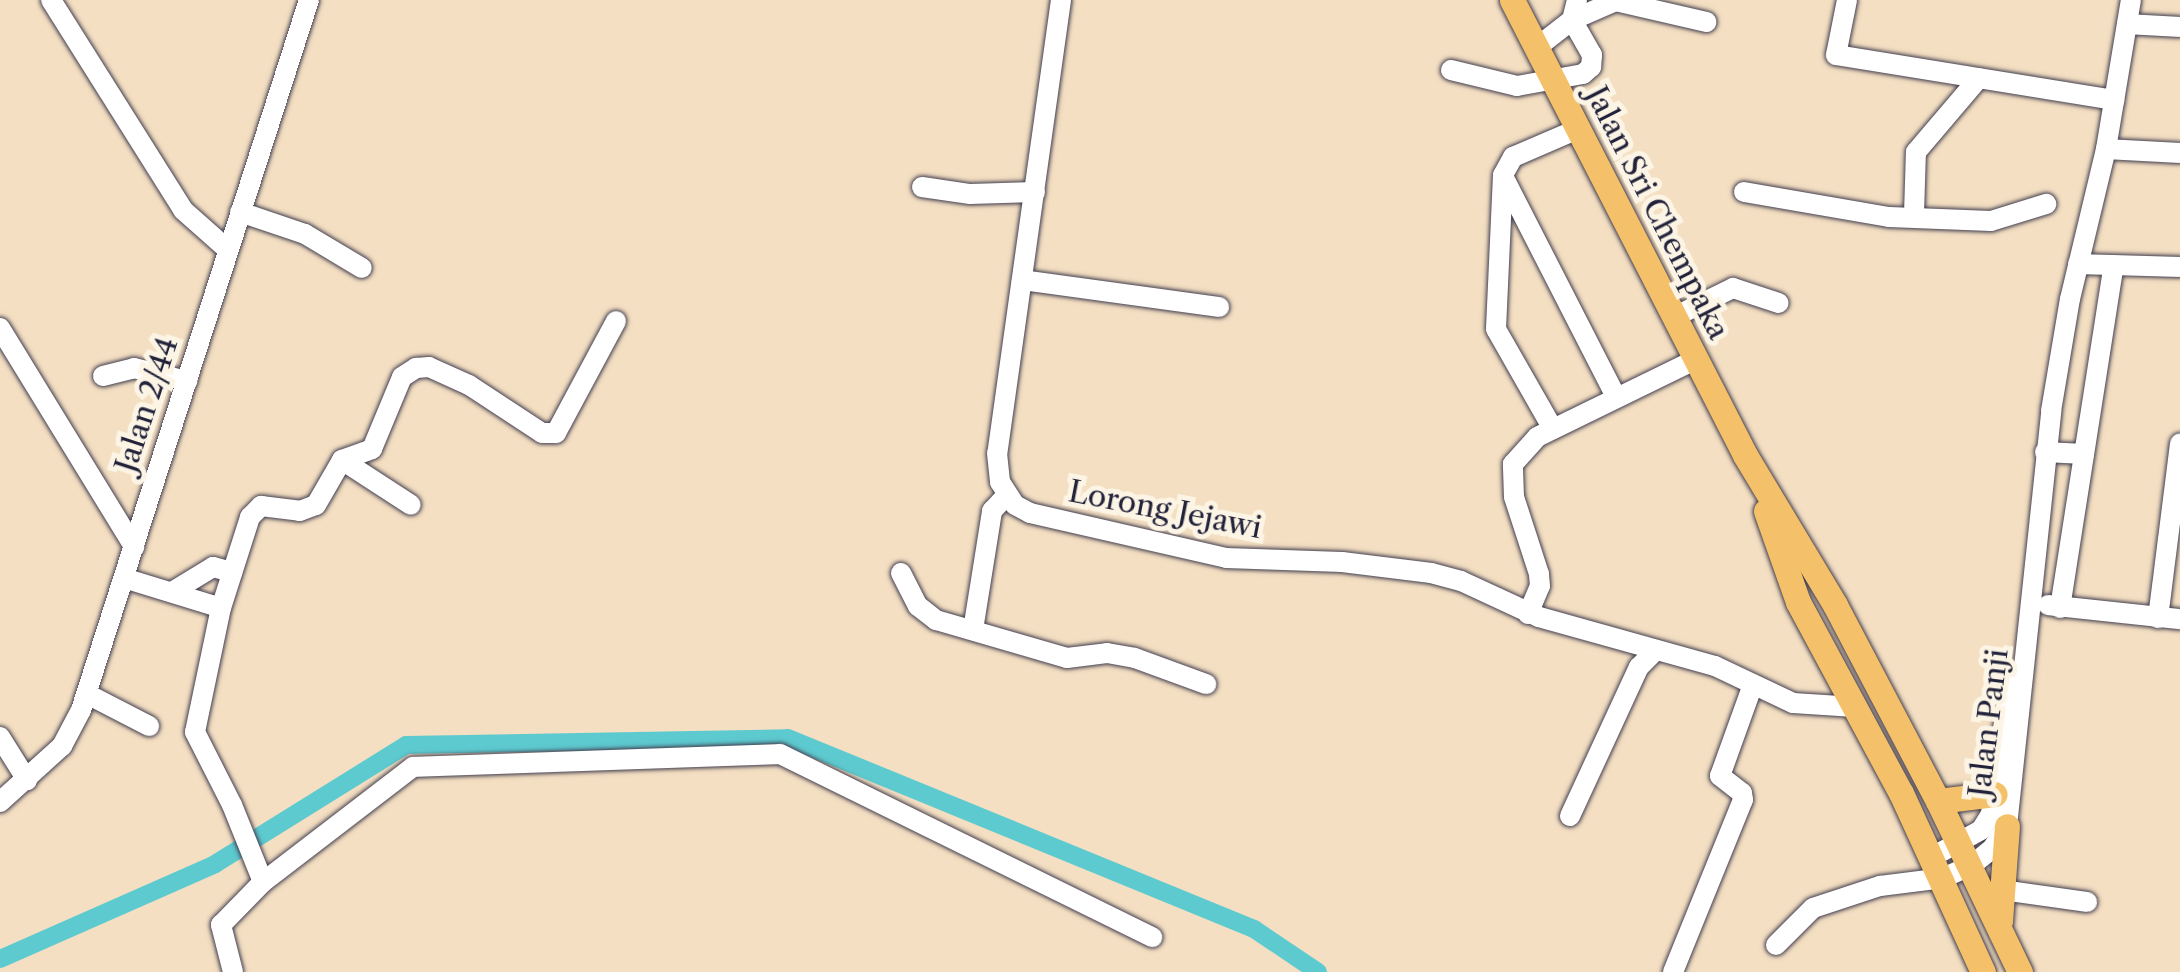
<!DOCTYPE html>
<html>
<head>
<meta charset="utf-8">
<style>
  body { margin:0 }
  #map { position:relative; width:2180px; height:972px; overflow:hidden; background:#f4dfc2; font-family:"Libre Caslon Text",serif }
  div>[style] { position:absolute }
  .canal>* { height:18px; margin:-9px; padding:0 9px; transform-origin:9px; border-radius:9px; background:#5dcad0 }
  .roads { filter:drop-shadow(0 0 2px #423e4f) drop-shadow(0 0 2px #423e4f) }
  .minor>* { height:20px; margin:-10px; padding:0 10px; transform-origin:10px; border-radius:10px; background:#fff }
  .major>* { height:25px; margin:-12.5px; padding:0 12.5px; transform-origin:12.5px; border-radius:12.5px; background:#f4c16a }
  span { translate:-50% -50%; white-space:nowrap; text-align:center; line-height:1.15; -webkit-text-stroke:10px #fcf5e5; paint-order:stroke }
  .street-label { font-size:30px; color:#22223b }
</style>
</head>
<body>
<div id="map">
  <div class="canal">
    <div style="left:0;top:959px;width:235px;rotate:-23.8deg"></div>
    <div style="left:215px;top:864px;width:225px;rotate:-31.9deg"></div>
    <div style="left:406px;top:745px;width:382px;rotate:-1deg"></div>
    <div style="left:788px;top:738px;width:504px;rotate:22.29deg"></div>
    <div style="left:1254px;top:929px;width:77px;rotate:33.9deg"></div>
  </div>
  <div class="roads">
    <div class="minor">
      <div style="left:51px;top:0;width:248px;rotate:57.8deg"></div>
      <div style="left:183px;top:210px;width:60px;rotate:41.6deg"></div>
      <div style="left:1061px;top:0;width:457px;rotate:98deg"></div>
      <div style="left:997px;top:453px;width:29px;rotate:84deg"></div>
      <div style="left:1000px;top:482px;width:27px;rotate:57deg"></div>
      <div style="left:1015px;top:505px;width:17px;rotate:28deg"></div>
      <div style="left:1030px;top:513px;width:201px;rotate:12.9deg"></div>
      <div style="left:1226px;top:558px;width:116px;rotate:2deg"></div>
      <div style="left:1342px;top:562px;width:90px;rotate:7deg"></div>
      <div style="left:1431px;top:573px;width:31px;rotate:15deg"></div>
      <div style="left:1461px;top:581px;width:86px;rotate:24.8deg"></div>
      <div style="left:1539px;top:617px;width:183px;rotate:15.6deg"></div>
      <div style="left:1715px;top:666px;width:86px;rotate:25.4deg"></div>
      <div style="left:1793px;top:703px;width:62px;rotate:3.7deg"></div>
      <div style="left:1611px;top:0;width:98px;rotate:13deg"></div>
      <div style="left:1847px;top:0;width:56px;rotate:101.3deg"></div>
      <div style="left:1836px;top:55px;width:282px;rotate:9.2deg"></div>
      <div style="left:2127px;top:24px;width:53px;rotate:3.2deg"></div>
      <div style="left:1536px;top:48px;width:46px;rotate:-37.9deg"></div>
      <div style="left:1572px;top:20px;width:21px;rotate:-76deg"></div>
      <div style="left:1451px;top:70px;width:68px;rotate:13.6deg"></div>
      <div style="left:1517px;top:86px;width:67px;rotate:-10.3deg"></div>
      <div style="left:1583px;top:74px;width:11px;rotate:-41deg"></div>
      <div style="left:1591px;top:67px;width:12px;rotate:-85deg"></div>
      <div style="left:1592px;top:55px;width:40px;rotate:-119.7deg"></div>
      <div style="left:1572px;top:20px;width:48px;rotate:-23.4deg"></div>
      <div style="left:2106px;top:149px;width:74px;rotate:3.1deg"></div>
      <div style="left:1503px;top:176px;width:248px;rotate:62.9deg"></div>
      <div style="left:922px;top:187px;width:49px;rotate:8.3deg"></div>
      <div style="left:970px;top:194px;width:65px;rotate:-1.8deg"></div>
      <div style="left:1744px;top:192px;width:147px;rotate:9.8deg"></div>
      <div style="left:1889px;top:217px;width:102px;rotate:2.2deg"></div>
      <div style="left:1991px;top:221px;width:58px;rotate:-17.2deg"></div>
      <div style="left:240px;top:212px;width:69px;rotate:18.7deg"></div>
      <div style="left:305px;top:234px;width:66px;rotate:30.8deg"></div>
      <div style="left:1914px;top:214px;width:62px;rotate:-88.2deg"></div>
      <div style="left:1916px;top:152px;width:97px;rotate:-49.6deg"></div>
      <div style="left:2078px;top:264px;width:102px;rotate:1.7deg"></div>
      <div style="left:1022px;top:280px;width:199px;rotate:7.8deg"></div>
      <div style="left:1674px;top:317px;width:66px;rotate:-26.2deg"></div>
      <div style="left:1733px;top:288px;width:48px;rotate:18.1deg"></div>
      <div style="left:0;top:328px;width:257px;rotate:58.5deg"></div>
      <div style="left:103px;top:376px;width:32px;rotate:-14deg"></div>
      <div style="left:134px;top:368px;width:55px;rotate:13.8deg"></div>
      <div style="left:1553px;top:429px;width:115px;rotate:-119.7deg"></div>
      <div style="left:1496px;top:329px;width:154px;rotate:-87.4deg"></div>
      <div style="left:1503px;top:175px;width:21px;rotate:-61deg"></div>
      <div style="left:1513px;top:157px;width:71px;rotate:-23.3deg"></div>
      <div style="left:2045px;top:452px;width:39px;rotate:3deg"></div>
      <div style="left:342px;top:460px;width:82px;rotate:33.1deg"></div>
      <div style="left:901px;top:573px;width:37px;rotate:63deg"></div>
      <div style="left:918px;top:606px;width:23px;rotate:38deg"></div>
      <div style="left:936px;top:620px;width:136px;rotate:16.2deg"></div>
      <div style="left:1067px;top:658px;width:40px;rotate:-7.1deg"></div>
      <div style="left:1107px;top:653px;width:28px;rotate:10deg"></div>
      <div style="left:1135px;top:658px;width:76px;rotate:20.1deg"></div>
      <div style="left:127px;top:579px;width:98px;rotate:17.1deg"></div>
      <div style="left:172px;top:592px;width:48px;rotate:-31.4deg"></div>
      <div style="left:213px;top:567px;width:20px;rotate:15deg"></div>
      <div style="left:2048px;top:605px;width:133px;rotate:6.1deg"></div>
      <div style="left:2060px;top:608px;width:347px;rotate:-81.1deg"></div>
      <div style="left:1528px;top:614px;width:30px;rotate:-67deg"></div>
      <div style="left:1540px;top:586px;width:12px;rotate:-95deg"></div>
      <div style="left:1539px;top:574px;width:81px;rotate:-108deg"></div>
      <div style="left:1514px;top:497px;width:33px;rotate:-92deg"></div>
      <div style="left:1513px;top:464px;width:36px;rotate:-48deg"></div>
      <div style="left:1537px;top:437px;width:176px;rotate:-26deg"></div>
      <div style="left:2158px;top:618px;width:176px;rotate:-82.8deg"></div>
      <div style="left:973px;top:630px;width:121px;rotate:-80.9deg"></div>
      <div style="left:992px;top:511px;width:21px;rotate:-47deg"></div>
      <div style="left:87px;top:694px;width:70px;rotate:27.3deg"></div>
      <div style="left:0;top:737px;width:51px;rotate:57.9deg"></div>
      <div style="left:0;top:802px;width:84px;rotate:-42.1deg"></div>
      <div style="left:62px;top:746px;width:41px;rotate:-62.2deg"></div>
      <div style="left:81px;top:710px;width:746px;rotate:-72.2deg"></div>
      <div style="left:1570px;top:816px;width:164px;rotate:-65.2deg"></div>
      <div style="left:1639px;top:667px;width:24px;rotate:-45deg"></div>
      <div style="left:1932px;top:857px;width:56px;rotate:-28.9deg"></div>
      <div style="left:1981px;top:830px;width:19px;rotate:-58deg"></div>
      <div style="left:1991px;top:814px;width:140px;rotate:-81.8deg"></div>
      <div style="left:263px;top:882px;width:189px;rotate:-37.5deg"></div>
      <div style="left:413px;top:767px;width:367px;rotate:-2deg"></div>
      <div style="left:780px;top:754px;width:415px;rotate:26.2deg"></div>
      <div style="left:2002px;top:890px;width:86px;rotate:8deg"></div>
      <div style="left:1776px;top:945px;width:52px;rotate:-45deg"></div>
      <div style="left:1813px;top:908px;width:71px;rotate:-18.2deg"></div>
      <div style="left:1880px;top:886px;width:64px;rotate:-7.2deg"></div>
      <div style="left:1943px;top:878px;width:32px;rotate:-24deg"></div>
      <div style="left:1972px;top:865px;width:26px;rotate:-39deg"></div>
      <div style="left:1992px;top:849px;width:27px;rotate:-57deg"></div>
      <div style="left:2007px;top:826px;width:417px;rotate:-83.9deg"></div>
      <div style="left:2051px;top:411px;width:114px;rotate:-80.4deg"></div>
      <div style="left:2070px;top:299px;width:154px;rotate:-76.5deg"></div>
      <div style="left:2106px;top:149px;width:151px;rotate:-80.5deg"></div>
      <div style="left:233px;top:972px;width:49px;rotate:-104.3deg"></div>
      <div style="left:221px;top:925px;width:60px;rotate:-45.7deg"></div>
      <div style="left:263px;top:882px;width:83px;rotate:-111.9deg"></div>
      <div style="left:232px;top:805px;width:82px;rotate:-116.9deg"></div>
      <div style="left:195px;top:732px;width:127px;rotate:-78.2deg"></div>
      <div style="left:221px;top:608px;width:96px;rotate:-72.3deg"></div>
      <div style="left:250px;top:517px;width:16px;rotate:-45deg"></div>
      <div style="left:261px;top:506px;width:39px;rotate:7deg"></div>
      <div style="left:300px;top:511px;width:17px;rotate:-21deg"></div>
      <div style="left:316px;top:505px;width:52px;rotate:-60deg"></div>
      <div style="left:342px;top:460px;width:32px;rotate:-20deg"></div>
      <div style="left:372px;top:449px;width:78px;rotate:-67.4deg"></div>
      <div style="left:402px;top:377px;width:17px;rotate:-33deg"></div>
      <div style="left:416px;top:368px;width:13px;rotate:-4deg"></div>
      <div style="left:429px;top:367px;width:44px;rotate:24.2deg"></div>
      <div style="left:469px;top:385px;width:87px;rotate:33.3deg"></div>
      <div style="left:542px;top:433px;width:14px"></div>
      <div style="left:556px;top:433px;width:127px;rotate:-61.8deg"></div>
      <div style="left:1673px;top:972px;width:186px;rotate:-67.9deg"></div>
      <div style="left:1743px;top:800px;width:7px;rotate:-98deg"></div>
      <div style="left:1742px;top:793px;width:28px;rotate:-142deg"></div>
      <div style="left:1720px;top:776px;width:95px;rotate:-70.2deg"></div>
    </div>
    <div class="major">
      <div style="left:1512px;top:0;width:511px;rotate:62.88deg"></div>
      <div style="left:1745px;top:455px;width:175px;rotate:59deg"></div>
      <div style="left:1835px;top:605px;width:221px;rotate:62.3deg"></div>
      <div style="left:1938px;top:801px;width:190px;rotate:64.4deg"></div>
      <div style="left:1766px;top:511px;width:96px;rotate:70.6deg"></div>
      <div style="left:1798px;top:602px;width:217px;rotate:61.7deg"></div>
      <div style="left:1901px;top:793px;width:197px;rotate:65.4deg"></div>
      <div style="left:1938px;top:801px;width:57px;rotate:-7deg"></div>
      <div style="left:2000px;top:921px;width:95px;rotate:-85.8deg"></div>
    </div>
  </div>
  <div class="street-label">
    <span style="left:1657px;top:213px;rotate:63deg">Jalan Sri Chempaka</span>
    <span style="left:147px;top:405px;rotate:-72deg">Jalan 2/44</span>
    <span style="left:1165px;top:510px;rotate:11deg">Lorong Jejawi</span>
    <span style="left:1989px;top:723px;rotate:-83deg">Jalan Panji</span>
  </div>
</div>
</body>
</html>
